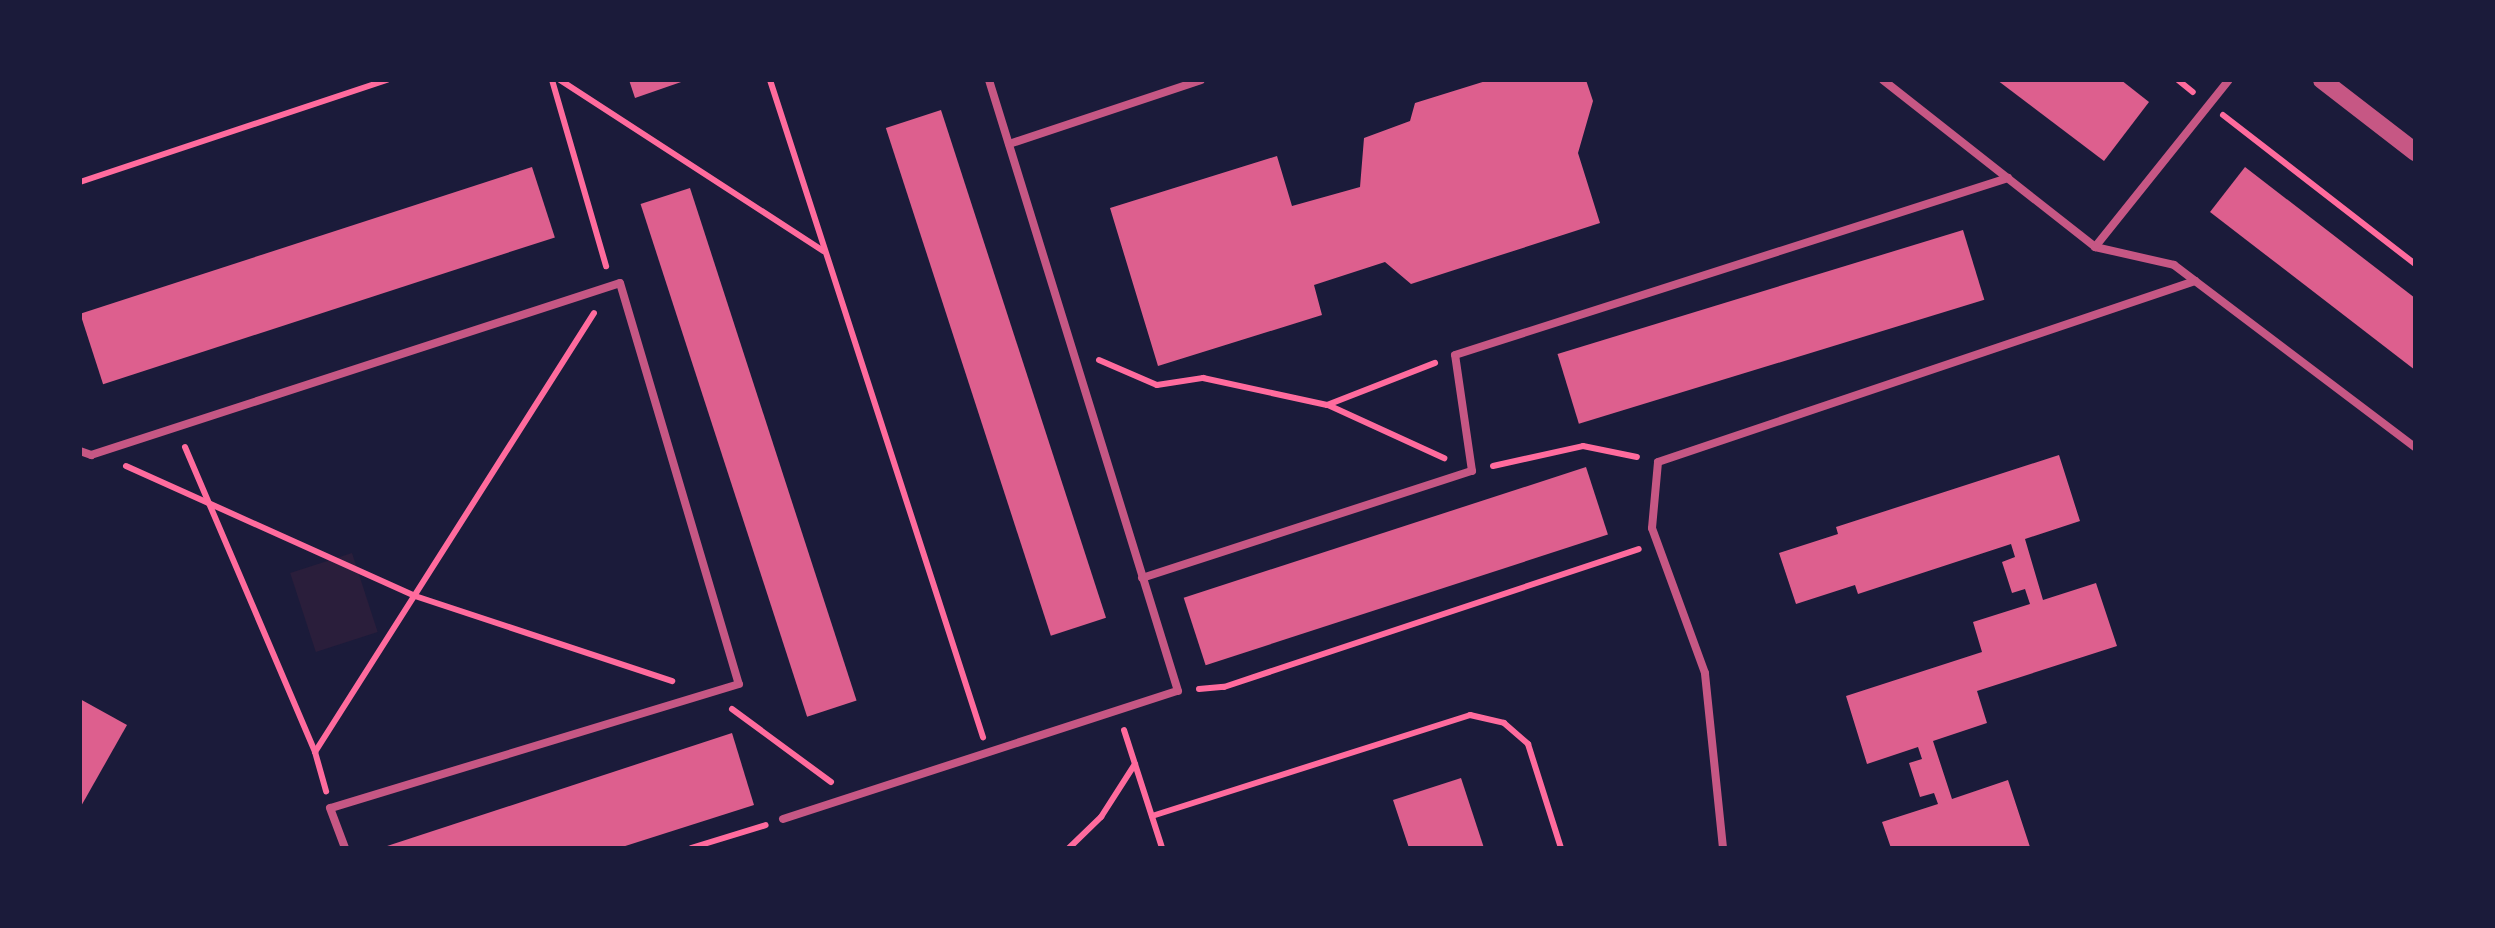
<!DOCTYPE html>
<html>
<head>
<meta charset="utf-8">
<style>
  body { margin:0 }
  #map { position:relative; width:2495px; height:928px; overflow:hidden; background:#1b1b3a; font-family:"Source Sans 3",sans-serif }
  div>[style] { position:absolute }
  .green>* { inset:0; background:#2a1e3b; transform-origin:0 0 }
  .building>* { inset:0; background:#dd5f8e; transform-origin:0 0 }
  .path>* { height:6px; margin:-3px; padding:0 3px; transform-origin:3px; border-radius:3px; background:#ff6b9d }
  .service>* { height:8px; margin:-4px; padding:0 4px; transform-origin:4px; border-radius:4px; background:#c65784 }
  .tertiary>* { height:18px; margin:-9px; padding:0 9px; transform-origin:9px; border-radius:9px; background:#c65784 }
  span { translate:-50% -50%; white-space:nowrap; text-align:center; line-height:1.15; -webkit-text-stroke:10px #1b1b3a; paint-order:stroke }
  .frame { position:absolute; inset:0; border:82px solid #1b1b3a; pointer-events:none }
</style>
</head>
<body>
<div id="map">
  <div class="green">
    <div style="left:352px;top:553px;width:83px;height:65px;rotate:72deg"></div>
  </div>
  <div class="building">
    <div style="clip-path:polygon(629px 80px,684px 80px,684px 81px,635px 98px)"></div>
    <div style="clip-path:polygon(1489px 80px,1586px 80px,1593px 101px,1578px 153px,1600px 223px,1411px 284px,1385px 262px,1314px 285px,1322px 315px,1158px 366px,1110px 208px,1277px 156px,1292px 206px,1360px 187px,1364px 138px,1410px 121px,1415px 103px)"></div>
    <div style="clip-path:polygon(1997px 80px,2121px 80px,2149px 102px,2104px 161px)"></div>
    <div style="left:941px;top:110px;width:534px;height:58px;rotate:72deg"></div>
    <div style="left:532px;top:167px;width:74px;height:475px;rotate:72deg"></div>
    <div style="clip-path:polygon(2245px 167px,2415px 298px,2415px 370px,2210px 212px)"></div>
    <div style="left:690px;top:188px;width:539px;height:52px;rotate:72deg"></div>
    <div style="left:1963px;top:230px;width:73px;height:424px;rotate:73deg"></div>
    <div style="clip-path:polygon(2059px 455px,2080px 521px,2025px 539px,2043px 600px,2096px 583px,2117px 646px,1977px 691px,1987px 723px,1933px 741px,1952px 799px,2008px 780px,2030px 847px,1891px 848px,1882px 822px,1938px 804px,1934px 793px,1920px 797px,1909px 763px,1922px 759px,1918px 747px,1867px 764px,1846px 696px,1982px 652px,1973px 622px,2030px 604px,2025px 589px,2012px 593px,2002px 562px,2015px 557px,2011px 544px,1858px 594px,1855px 585px,1796px 604px,1779px 553px,1838px 534px,1836px 527px)"></div>
    <div style="left:1586px;top:467px;width:71px;height:423px;rotate:72deg"></div>
    <div style="clip-path:polygon(80px 699px,127px 725px,80px 808px)"></div>
    <div style="clip-path:polygon(732px 733px,754px 805px,619px 848px,381px 848px)"></div>
    <div style="clip-path:polygon(1461px 778px,1484px 848px,1409px 848px,1393px 800px)"></div>
  </div>
  <div class="path">
    <div style="left:552px;top:80px;width:194px;rotate:73.8deg"></div>
    <div style="left:560px;top:80px;width:314px;rotate:33deg"></div>
    <div style="left:770px;top:80px;width:691px;rotate:72.04deg"></div>
    <div style="left:2178px;top:80px;width:19px;rotate:39deg"></div>
    <div style="left:2223px;top:115px;width:243px;rotate:37.8deg"></div>
    <div style="left:80px;top:182px;width:324px;rotate:-18.4deg"></div>
    <div style="left:1099px;top:360px;width:63px;rotate:23.3deg"></div>
    <div style="left:1157px;top:385px;width:47px;rotate:-8.7deg"></div>
    <div style="left:1203px;top:378px;width:127px;rotate:12.3deg"></div>
    <div style="left:1327px;top:405px;width:116px;rotate:-21.3deg"></div>
    <div style="left:1328px;top:405px;width:128px;rotate:24.6deg"></div>
    <div style="left:185px;top:447px;width:332px;rotate:66.9deg"></div>
    <div style="left:315px;top:752px;width:41px;rotate:74.2deg"></div>
    <div style="left:126px;top:466px;width:317px;rotate:24.2deg"></div>
    <div style="left:415px;top:596px;width:271px;rotate:18.3deg"></div>
    <div style="left:1493px;top:466px;width:92px;rotate:-12.5deg"></div>
    <div style="left:1583px;top:446px;width:55px;rotate:11.5deg"></div>
    <div style="left:1199px;top:689px;width:25px;rotate:-5deg"></div>
    <div style="left:1224px;top:687px;width:437px;rotate:-18.4deg"></div>
    <div style="left:732px;top:709px;width:123px;rotate:36.4deg"></div>
    <div style="left:1124px;top:730px;width:124px;rotate:72.1deg"></div>
    <div style="left:315px;top:752px;width:520px;rotate:-57.56deg"></div>
    <div style="left:1152px;top:816px;width:334px;rotate:-17.6deg"></div>
    <div style="left:1470px;top:715px;width:35px;rotate:13deg"></div>
    <div style="left:1504px;top:723px;width:32px;rotate:41deg"></div>
    <div style="left:1528px;top:744px;width:109px;rotate:72.4deg"></div>
    <div style="left:691px;top:848px;width:78px;rotate:-17deg"></div>
    <div style="left:1069px;top:848px;width:45px;rotate:-44.1deg"></div>
    <div style="left:1101px;top:817px;width:63px;rotate:-57.3deg"></div>
  </div>
  <div class="service">
    <div style="left:1883px;top:80px;width:270px;rotate:38.2deg"></div>
    <div style="left:2095px;top:247px;width:81px;rotate:12.8deg"></div>
    <div style="left:2174px;top:265px;width:302px;rotate:37.1deg"></div>
    <div style="left:1009px;top:144px;width:202px;rotate:-18.4deg"></div>
    <div style="left:2095px;top:247px;width:214px;rotate:-51.3deg"></div>
    <div style="left:80px;top:451px;width:12px;rotate:20deg"></div>
    <div style="left:91px;top:455px;width:556px;rotate:-18.01deg"></div>
    <div style="left:620px;top:283px;width:418px;rotate:73.5deg"></div>
    <div style="left:739px;top:684px;width:427px;rotate:163.1deg"></div>
    <div style="left:330px;top:808px;width:43px;rotate:69.4deg"></div>
    <div style="left:1142px;top:578px;width:347px;rotate:-18deg"></div>
    <div style="left:1472px;top:471px;width:117px;rotate:-98.3deg"></div>
    <div style="left:1455px;top:355px;width:581px;rotate:-17.75deg"></div>
    <div style="left:783px;top:819px;width:415px;rotate:-18deg"></div>
    <div style="left:1178px;top:691px;width:640px;rotate:-107.19deg"></div>
    <div style="left:1723px;top:848px;width:176px;rotate:-95.9deg"></div>
    <div style="left:1705px;top:673px;width:154px;rotate:-110.1deg"></div>
    <div style="left:1652px;top:528px;width:66px;rotate:-84.8deg"></div>
    <div style="left:1658px;top:462px;width:567px;rotate:-18.63deg"></div>
  </div>
  <div class="tertiary">
    <div style="left:2322px;top:80px;width:118px;rotate:37.7deg"></div>
  </div>
  <div class="frame"></div>
</div>
</body>
</html>
